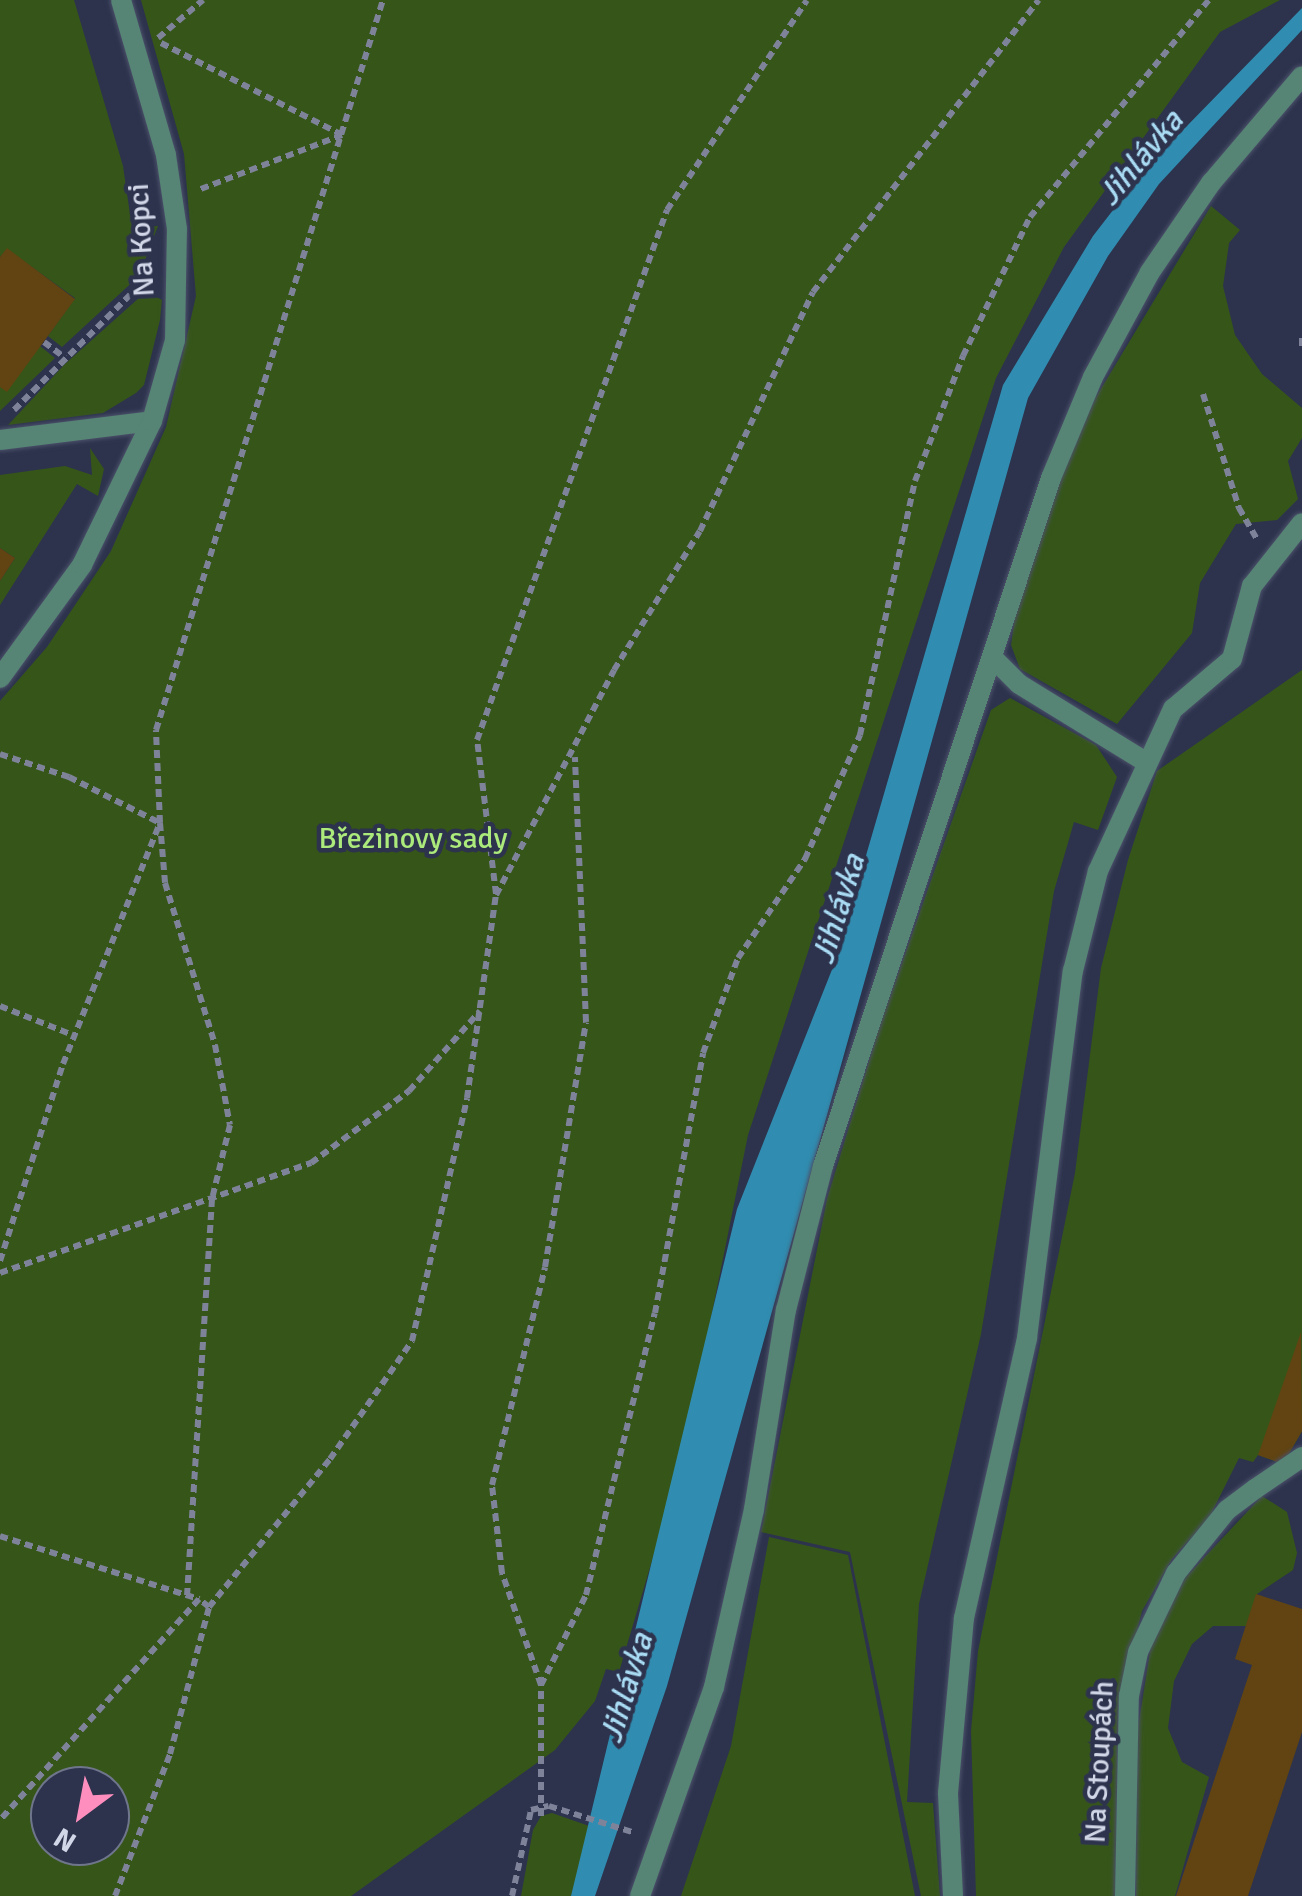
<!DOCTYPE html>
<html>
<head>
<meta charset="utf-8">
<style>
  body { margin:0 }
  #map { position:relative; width:1302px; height:1896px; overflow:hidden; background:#2d334d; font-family:Signika,sans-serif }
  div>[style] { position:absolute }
  .green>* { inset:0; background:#365619 }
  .water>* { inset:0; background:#308db1 }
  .building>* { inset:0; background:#614411 }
  .path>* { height:6px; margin-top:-3px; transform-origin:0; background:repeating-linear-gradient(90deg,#7e8399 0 8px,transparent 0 13px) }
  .roads { filter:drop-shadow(0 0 2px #4b5169) drop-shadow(0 0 2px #4b5169) }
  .lane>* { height:20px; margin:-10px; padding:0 10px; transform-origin:10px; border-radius:10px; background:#568475 }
  .street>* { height:20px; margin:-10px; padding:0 10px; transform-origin:10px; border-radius:10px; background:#568475 }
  span { translate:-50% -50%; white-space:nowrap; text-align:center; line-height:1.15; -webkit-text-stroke:9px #2d334d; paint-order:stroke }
  .street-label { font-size:30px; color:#d2d7e8 }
  .park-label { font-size:30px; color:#acea7b }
  .water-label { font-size:32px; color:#a9dcf4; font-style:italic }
  .north { position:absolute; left:30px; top:1766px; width:100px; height:100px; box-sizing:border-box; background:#2d334d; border:2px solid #6f758b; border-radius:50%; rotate:212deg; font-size:28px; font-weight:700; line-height:40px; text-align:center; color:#d2d7e8 }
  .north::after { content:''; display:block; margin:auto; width:35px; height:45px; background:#fd8ebe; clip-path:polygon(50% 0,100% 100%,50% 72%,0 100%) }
</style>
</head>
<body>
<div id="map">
  <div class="green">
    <div style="clip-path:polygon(0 0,74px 0,123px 166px,132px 228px,158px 226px,139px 276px,62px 347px,48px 336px,75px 298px,7px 249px,0 257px)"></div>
    <div style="clip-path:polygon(evenodd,141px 0,1280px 0,1220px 32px,1064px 247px,996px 378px,748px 1135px,683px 1456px,619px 1672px,606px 1669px,595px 1701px,555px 1750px,351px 1896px,0 1896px,0 701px,47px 647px,111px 551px,166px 427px,196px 296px,184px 154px,141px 0,50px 1786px,110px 1786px,110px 1846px,50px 1846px,50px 1786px)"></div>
    <div style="clip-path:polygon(1211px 206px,1240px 230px,1229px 243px,1223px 286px,1235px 335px,1262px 374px,1302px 408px,1302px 438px,1288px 461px,1298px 499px,1277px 520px,1236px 524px,1200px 583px,1192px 633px,1117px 724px,1020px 669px,1011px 645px,1015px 616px,1064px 467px,1096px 397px)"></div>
    <div style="clip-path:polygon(153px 295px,162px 300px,160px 320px,144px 385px,136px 393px,103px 413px,8px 425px,65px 364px,140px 297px)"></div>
    <div style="clip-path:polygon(40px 346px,55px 358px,0 411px,0 387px)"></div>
    <div style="clip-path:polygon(90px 448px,104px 469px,98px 496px,77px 484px,0 605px,0 581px,15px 558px,0 548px,0 475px,65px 466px,92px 475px)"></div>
    <div style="clip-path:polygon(1302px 670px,1302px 1431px,1283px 1464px,1258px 1455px,1253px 1462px,1239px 1458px,1209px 1518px,1172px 1559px,1142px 1611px,1118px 1707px,1115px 1896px,976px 1896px,971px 1731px,978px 1651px,1075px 1173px,1101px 968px,1128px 860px,1157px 771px)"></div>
    <div style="clip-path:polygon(1010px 698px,1096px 745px,1117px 777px,1098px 830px,1074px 822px,1054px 891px,981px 1334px,919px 1604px,907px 1802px,933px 1803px,940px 1896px,921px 1896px,850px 1552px,761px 1532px,827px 1199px,879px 1028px,991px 710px)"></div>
    <div style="clip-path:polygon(1262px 1496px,1287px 1512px,1297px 1553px,1293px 1570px,1257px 1594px,1246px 1626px,1213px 1626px,1192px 1644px,1174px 1681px,1168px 1728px,1182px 1762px,1209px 1777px,1175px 1896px,1136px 1896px,1137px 1734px,1152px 1639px,1185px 1578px)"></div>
    <div style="clip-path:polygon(769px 1537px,848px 1555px,915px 1896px,681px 1896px,731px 1746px)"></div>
    <div style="clip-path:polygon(552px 1813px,592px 1827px,571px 1896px,521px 1896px,533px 1830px,541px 1816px)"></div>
  </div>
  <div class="water">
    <div style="clip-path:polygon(1302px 8px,1302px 30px,1159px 184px,1108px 256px,1028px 398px,667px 1686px,595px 1896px,571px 1896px,737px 1209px,835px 962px,1003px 385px,1093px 236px,1144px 170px)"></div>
  </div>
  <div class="building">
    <div style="clip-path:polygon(7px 248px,75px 299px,7px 392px,0 387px,0 257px)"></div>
    <div style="clip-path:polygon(0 548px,15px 558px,0 581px)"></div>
    <div style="clip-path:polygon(1301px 1332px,1302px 1431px,1283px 1464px,1258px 1455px)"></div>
    <div style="clip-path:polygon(1256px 1594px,1302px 1609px,1302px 1732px,1248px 1896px,1176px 1896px,1252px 1665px,1235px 1659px)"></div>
  </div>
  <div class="path">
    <div style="left:158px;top:38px;width:59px;rotate:-40.2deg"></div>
    <div style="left:161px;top:43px;width:203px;rotate:26.9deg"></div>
    <div style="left:342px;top:135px;width:154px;rotate:159.1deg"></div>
    <div style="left:1302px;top:338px;width:8px;rotate:90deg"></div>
    <div style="left:44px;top:342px;width:26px;rotate:37deg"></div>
    <div style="left:1203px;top:394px;width:120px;rotate:72.5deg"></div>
    <div style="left:1239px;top:508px;width:38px;rotate:60deg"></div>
    <div style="left:14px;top:410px;width:193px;rotate:-44.8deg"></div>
    <div style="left:0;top:754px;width:73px;rotate:18.4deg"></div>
    <div style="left:69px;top:777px;width:102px;rotate:26.8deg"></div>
    <div style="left:160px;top:823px;width:60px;rotate:85.2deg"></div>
    <div style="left:165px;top:883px;width:170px;rotate:72.8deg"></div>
    <div style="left:215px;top:1045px;width:81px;rotate:79.4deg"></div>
    <div style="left:230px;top:1125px;width:76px;rotate:103.7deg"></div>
    <div style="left:212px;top:1199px;width:397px;rotate:93.6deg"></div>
    <div style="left:496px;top:894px;width:155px;rotate:-97deg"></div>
    <div style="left:477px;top:740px;width:563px;rotate:-70.28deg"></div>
    <div style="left:667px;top:210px;width:252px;rotate:-56.3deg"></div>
    <div style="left:0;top:1006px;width:81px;rotate:21.8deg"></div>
    <div style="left:0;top:1261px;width:207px;rotate:-72.3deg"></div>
    <div style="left:63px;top:1064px;width:260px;rotate:-68.1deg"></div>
    <div style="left:160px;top:823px;width:93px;rotate:-92.5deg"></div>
    <div style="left:156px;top:730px;width:764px;rotate:-72.73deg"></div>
    <div style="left:0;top:1273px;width:330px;rotate:-19.5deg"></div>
    <div style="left:311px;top:1163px;width:122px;rotate:-36.3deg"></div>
    <div style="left:409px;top:1091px;width:107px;rotate:-48.4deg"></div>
    <div style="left:0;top:1536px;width:209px;rotate:17.6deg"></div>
    <div style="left:199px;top:1599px;width:297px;rotate:132deg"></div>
    <div style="left:209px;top:1607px;width:191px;rotate:-50.7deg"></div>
    <div style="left:330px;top:1459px;width:144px;rotate:-55.2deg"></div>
    <div style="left:412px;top:1341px;width:249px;rotate:-77.2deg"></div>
    <div style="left:467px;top:1098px;width:205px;rotate:-81.9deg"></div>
    <div style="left:496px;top:895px;width:254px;rotate:-62.3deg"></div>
    <div style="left:614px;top:670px;width:163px;rotate:-58.3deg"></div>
    <div style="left:700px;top:531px;width:264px;rotate:-64.7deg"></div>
    <div style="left:813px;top:292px;width:369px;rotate:-52.3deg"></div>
    <div style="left:541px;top:1685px;width:119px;rotate:-109.2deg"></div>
    <div style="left:502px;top:1573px;width:89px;rotate:-96.5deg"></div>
    <div style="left:492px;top:1485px;width:224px;rotate:-76.3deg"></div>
    <div style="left:545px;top:1267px;width:248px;rotate:-80.5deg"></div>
    <div style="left:586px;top:1022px;width:265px;rotate:-92.4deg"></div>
    <div style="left:541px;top:1816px;width:131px;rotate:-90deg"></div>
    <div style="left:541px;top:1685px;width:101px;rotate:-63.4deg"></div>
    <div style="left:586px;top:1595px;width:290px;rotate:-76.3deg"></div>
    <div style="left:655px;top:1313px;width:264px;rotate:-79.5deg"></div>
    <div style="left:703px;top:1053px;width:101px;rotate:-69.8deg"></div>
    <div style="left:738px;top:958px;width:120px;rotate:-55.9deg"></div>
    <div style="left:805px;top:859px;width:136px;rotate:-66.1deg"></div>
    <div style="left:860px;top:735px;width:260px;rotate:-77.8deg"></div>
    <div style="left:915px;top:481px;width:134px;rotate:-69deg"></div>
    <div style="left:963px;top:356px;width:154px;rotate:-64.3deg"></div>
    <div style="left:1030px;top:217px;width:281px;rotate:-50.5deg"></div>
    <div style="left:115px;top:1896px;width:152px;rotate:-68.8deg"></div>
    <div style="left:170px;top:1754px;width:152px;rotate:-75.1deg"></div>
    <div style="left:209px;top:1607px;width:13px;rotate:-141deg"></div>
    <div style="left:512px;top:1896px;width:88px;rotate:-77.5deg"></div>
    <div style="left:531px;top:1810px;width:18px;rotate:-13deg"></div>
    <div style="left:549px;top:1806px;width:90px;rotate:17.4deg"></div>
  </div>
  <div class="roads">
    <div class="lane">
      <div style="left:994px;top:659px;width:35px;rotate:45deg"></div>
      <div style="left:1019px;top:684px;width:147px;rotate:31.6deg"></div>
      <div style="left:640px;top:1896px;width:222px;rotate:-70.5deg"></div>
      <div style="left:714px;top:1687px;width:182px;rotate:-77.3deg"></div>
      <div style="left:754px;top:1509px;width:202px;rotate:-80.9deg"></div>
      <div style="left:786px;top:1310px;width:149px;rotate:-75.6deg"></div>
      <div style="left:823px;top:1166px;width:725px;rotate:-71.67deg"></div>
      <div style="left:1051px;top:478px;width:109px;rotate:-67.4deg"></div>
      <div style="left:1093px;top:377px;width:119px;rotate:-61.5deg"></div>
      <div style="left:1150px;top:272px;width:108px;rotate:-55.6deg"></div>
      <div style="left:1211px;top:183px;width:140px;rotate:-49.6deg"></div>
      <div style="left:953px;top:1896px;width:103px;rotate:-92.8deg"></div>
      <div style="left:948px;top:1793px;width:176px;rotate:-84.8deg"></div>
      <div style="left:964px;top:1618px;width:287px;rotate:-77.3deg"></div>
      <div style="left:1027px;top:1338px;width:370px;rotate:-82.9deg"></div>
      <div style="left:1073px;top:971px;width:103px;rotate:-76deg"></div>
      <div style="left:1098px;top:871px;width:179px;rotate:-65.2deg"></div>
      <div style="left:1173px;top:709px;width:77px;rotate:-40.3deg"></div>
      <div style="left:1232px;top:659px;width:76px;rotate:-74.7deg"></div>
      <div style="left:1252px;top:586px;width:80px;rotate:-51.6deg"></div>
      <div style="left:1125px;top:1896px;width:200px;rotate:-88.9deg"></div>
      <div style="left:1129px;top:1696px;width:45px;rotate:-78.4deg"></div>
      <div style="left:1138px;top:1652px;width:88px;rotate:-64.3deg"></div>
      <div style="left:1176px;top:1573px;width:81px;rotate:-51deg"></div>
      <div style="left:1227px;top:1510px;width:35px;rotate:-37deg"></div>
    </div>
    <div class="street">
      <div style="left:0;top:440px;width:153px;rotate:-7.1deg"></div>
      <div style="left:0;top:678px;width:140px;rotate:-54deg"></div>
      <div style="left:82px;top:565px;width:160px;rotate:-64.1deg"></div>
      <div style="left:152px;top:421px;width:84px;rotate:-74.1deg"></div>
      <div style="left:175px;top:340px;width:111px;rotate:-89deg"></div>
      <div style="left:177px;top:229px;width:75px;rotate:-98.5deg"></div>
      <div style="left:166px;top:155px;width:161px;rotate:-106.2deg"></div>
      <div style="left:1255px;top:1489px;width:57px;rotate:-34.2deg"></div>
    </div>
  </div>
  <div class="street-label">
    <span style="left:142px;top:240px;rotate:-93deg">Na Kopci</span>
    <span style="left:1100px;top:1762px;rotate:-87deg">Na Stoupách</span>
  </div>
  <div class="park-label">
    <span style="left:413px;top:839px">Březinovy sady</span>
  </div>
  <div class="water-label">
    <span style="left:1141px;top:158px;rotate:-50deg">Jihlávka</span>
    <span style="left:839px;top:909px;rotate:-73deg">Jihlávka</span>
    <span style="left:627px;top:1688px;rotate:-73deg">Jihlávka</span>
  </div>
  <div class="north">N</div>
</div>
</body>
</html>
